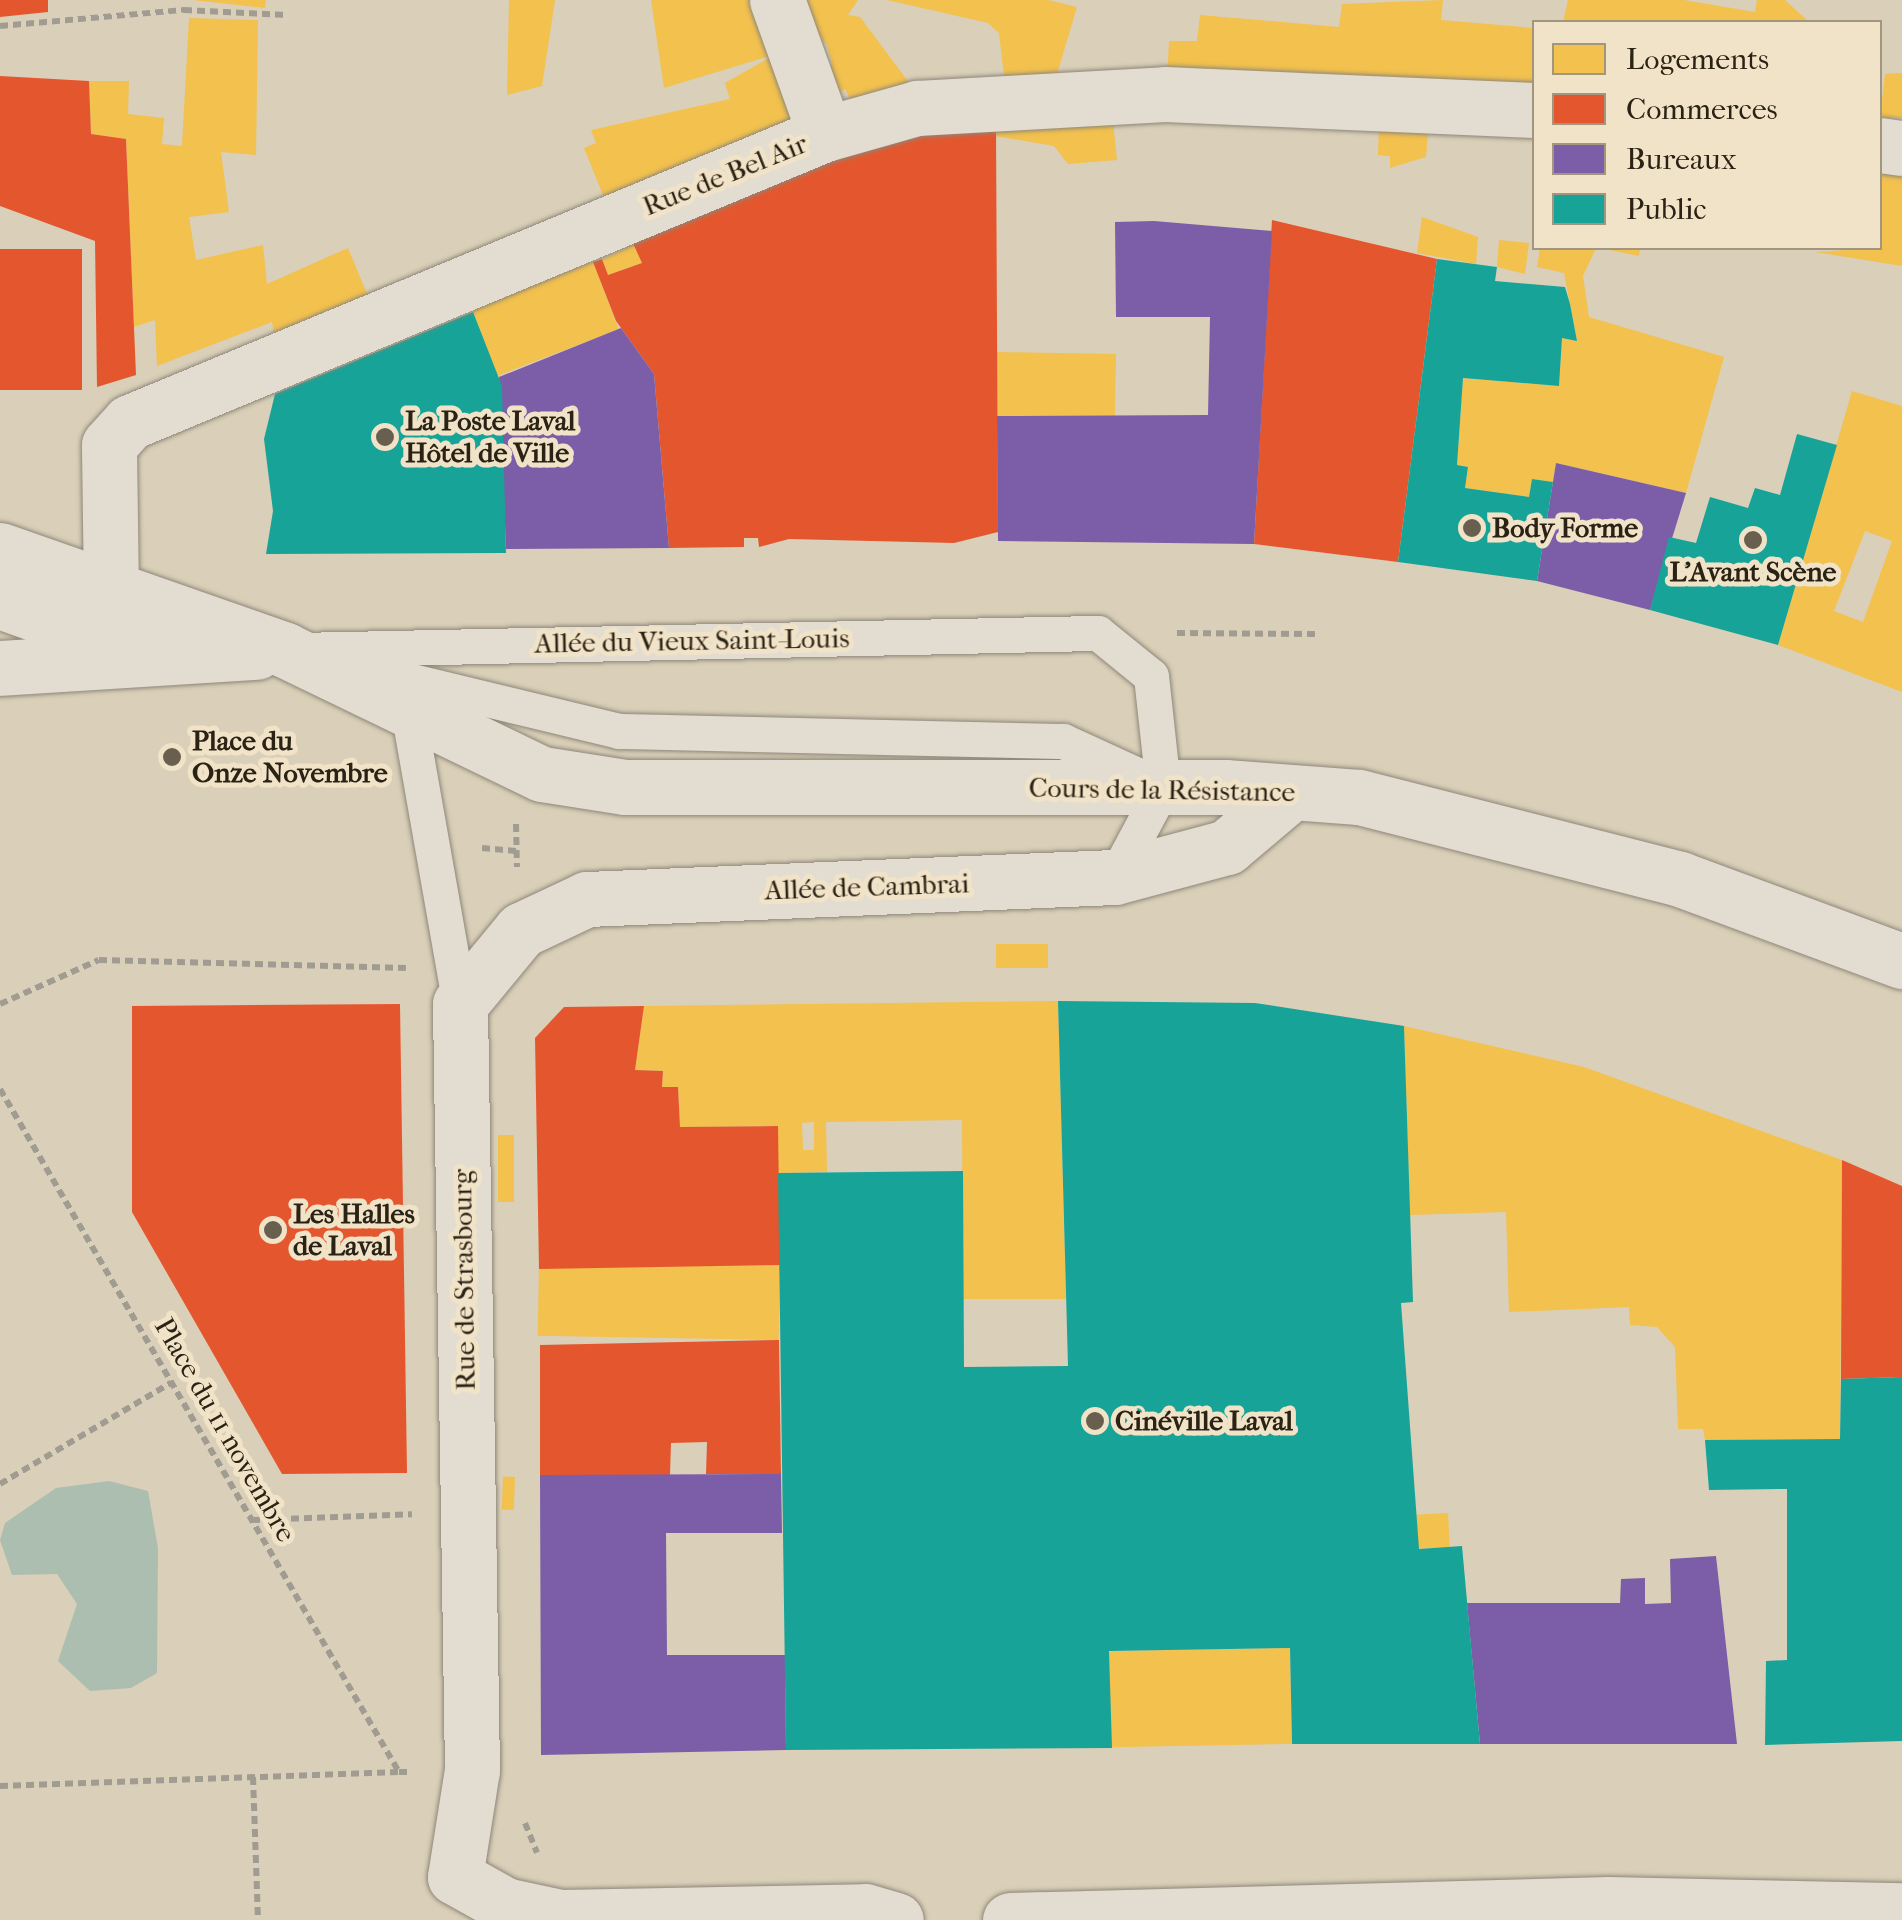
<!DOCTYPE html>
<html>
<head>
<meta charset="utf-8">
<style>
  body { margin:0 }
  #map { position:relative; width:1902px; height:1920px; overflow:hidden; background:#dacfb8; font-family:"IM FELL French Canon",serif }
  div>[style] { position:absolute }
  .water>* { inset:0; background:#acbeb0 }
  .homes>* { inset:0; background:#f2c14e; transform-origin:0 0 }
  .shops>* { inset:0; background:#e4572e; transform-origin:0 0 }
  .offices>* { inset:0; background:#7b5ea7 }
  .public>* { inset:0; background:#17a398 }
  .path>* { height:6px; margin-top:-3px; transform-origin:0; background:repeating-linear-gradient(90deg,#a19c92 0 8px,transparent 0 13px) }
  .roads { filter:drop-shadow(0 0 2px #8e8779) drop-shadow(0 0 2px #8e8779) }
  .service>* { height:35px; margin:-17.5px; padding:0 17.5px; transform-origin:17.5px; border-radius:17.5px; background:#e2dcd1 }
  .minor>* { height:55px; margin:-27.5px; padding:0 27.5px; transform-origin:27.5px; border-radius:27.5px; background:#e2dcd1 }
  .tertiary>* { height:55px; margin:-27.5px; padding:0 27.5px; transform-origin:27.5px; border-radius:27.5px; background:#e2dcd1 }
  .secondary>* { height:55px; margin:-27.5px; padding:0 27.5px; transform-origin:27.5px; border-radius:27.5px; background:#e2dcd1 }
  .dots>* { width:28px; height:28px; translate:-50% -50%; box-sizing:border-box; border:5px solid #f1e3c7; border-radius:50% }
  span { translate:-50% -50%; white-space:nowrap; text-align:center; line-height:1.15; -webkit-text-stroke:10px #f1e3c7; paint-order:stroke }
  .street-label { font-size:28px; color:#2b2216 }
  .poi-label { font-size:28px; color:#2b2216; font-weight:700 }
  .left { translate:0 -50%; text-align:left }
  .legend { position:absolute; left:1532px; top:20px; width:350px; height:230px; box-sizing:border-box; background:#f1e3c7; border:2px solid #a29680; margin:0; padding:12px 18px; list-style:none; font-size:30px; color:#2b2216 }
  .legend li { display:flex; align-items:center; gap:20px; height:50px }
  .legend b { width:50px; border:2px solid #a29680 }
</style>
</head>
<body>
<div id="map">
  <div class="water">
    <div style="clip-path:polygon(109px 1481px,148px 1491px,158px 1548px,157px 1673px,131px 1688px,90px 1691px,58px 1661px,77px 1604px,57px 1574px,12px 1575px,0 1540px,5px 1523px,56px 1488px)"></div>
  </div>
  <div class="homes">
    <div style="clip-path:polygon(193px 0,266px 0,265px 8px)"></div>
    <div style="clip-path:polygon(509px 0,555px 0,542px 86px,507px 95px)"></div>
    <div style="clip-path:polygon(651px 0,753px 0,776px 54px,664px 88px)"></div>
    <div style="clip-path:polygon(797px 0,858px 0,848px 15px,860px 17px,919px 96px,853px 104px,845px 89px,834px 95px,820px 70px,832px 64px,827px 45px,791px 7px)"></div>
    <div style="clip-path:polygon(887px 0,1048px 0,1077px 7px,1055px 81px,1005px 85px,999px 33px,988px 23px)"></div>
    <div style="clip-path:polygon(1443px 0,1441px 20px,1534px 28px,1534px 95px,1167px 80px,1169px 41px,1197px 41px,1200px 15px,1339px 27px,1342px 4px)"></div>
    <div style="clip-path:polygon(1568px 0,1684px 0,1755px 12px,1757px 0,1785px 0,1809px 22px,1563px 22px)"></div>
    <div style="clip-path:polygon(189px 18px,258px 20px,256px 155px,221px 152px,229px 212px,189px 217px,196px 260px,263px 245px,267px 284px,348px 248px,370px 301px,275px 339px,272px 322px,157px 366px,155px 320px,134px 327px,126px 139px,91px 134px,89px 81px,129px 81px,128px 114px,164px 118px,162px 144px,182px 146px)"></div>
    <div style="clip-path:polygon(776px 54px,802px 126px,607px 205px,584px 148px,596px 143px,591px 130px,730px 99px,725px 83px)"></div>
    <div style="clip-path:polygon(1902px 73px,1902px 118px,1880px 118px,1885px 74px)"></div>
    <div style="clip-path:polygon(1112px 112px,1117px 160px,1068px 164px,1054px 146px,995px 136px,996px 125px)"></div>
    <div style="clip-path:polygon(1379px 120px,1429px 120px,1426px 157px,1390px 168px,1390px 156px,1378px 155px)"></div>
    <div style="clip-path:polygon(1880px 168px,1902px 168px,1902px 266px,1815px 252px,1880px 248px)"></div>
    <div style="clip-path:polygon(1422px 217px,1478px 237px,1476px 264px,1417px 253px)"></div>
    <div style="clip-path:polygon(625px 226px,642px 263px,608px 275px,602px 259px,625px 249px,618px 229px)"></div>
    <div style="clip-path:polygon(1499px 240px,1529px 243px,1525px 274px,1497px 267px)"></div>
    <div style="clip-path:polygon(1540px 248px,1596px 248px,1583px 276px,1589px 317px,1724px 357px,1686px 493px,1556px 463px,1553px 482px,1532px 479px,1529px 497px,1465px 488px,1468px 467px,1457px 465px,1463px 378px,1559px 386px,1562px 338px,1577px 341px,1564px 273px,1537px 267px)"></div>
    <div style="clip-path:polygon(1605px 248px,1640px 248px,1639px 256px,1605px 249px)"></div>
    <div style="left:593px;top:262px;width:72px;height:130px;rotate:69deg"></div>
    <div style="left:996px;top:352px;width:120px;height:64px;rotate:1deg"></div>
    <div style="clip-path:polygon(evenodd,1852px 391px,1902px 406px,1902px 692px,1778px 645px,1852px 391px,1865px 531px,1892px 541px,1863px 622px,1834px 611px,1865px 531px)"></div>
    <div style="left:996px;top:944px;width:52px;height:24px"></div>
    <div style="clip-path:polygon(evenodd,1058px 1001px,1066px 1299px,963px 1299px,962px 1120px,826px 1122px,827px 1172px,778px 1173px,778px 1126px,680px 1127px,678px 1087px,662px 1087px,663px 1071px,635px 1070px,644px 1006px,1058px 1001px,814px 1122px,814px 1150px,803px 1150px,802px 1123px,814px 1122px)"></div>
    <div style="clip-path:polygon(1404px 1026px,1584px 1067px,1842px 1160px,1840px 1439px,1705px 1440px,1703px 1429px,1678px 1429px,1675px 1347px,1657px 1327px,1630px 1325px,1629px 1307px,1509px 1312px,1506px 1212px,1410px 1215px)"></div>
    <div style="left:498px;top:1135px;width:16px;height:67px"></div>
    <div style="left:780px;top:1265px;width:75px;height:241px;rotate:91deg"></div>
    <div style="left:515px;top:1477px;width:33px;height:12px;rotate:92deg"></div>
    <div style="left:1448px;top:1513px;width:34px;height:32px;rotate:87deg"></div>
    <div style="left:1290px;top:1648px;width:96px;height:181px;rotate:89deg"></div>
  </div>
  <div class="shops">
    <div style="clip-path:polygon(0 0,48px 0,48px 12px,0 17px)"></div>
    <div style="clip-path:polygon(0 76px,89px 81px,91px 134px,126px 139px,136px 375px,97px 387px,95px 241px,0 206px)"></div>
    <div style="clip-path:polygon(913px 125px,996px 125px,998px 532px,954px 543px,789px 539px,759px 547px,758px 538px,744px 538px,744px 547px,669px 548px,654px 374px,616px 321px,593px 262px,602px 259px,608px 275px,642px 263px,625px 226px)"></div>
    <div style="clip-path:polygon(1272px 220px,1437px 259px,1398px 562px,1254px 544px)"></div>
    <div style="left:82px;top:249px;width:141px;height:82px;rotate:90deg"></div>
    <div style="clip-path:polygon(400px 1004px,407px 1473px,282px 1474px,132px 1212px,132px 1006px)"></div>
    <div style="clip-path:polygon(644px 1006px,635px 1070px,663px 1071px,662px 1087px,678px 1087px,680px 1127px,778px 1126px,780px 1265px,539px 1269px,535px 1038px,564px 1007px)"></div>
    <div style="clip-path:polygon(1842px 1160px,1902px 1186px,1902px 1377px,1841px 1379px)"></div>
    <div style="clip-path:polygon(779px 1340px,781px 1474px,706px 1474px,707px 1442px,671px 1443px,670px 1475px,540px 1475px,540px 1345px)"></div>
  </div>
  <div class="offices">
    <div style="clip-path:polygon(1154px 221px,1272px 231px,1254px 544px,998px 541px,997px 416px,1208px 415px,1210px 317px,1116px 317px,1115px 222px)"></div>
    <div style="clip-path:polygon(621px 328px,654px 374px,669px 548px,506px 549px,499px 377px)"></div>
    <div style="clip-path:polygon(1556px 463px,1686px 493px,1650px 610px,1537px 581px)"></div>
    <div style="clip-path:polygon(781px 1474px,782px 1533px,666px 1533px,667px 1655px,785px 1655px,786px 1750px,541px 1755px,540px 1475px)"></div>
    <div style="clip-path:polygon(1716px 1556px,1737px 1744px,1480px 1744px,1467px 1603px,1620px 1603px,1621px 1579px,1645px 1578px,1645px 1604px,1671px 1603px,1670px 1559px)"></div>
  </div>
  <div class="public">
    <div style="clip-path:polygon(1437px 259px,1497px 267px,1495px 281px,1565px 287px,1570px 304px,1577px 341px,1562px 338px,1559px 386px,1463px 378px,1457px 465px,1468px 467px,1465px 488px,1529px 497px,1532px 479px,1553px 482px,1537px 581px,1398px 562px)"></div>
    <div style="clip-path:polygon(473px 312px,502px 386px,506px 553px,266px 554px,273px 511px,264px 439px,275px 394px)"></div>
    <div style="clip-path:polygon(1797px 434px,1837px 445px,1778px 645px,1650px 610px,1669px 537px,1696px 543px,1710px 497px,1748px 508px,1755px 488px,1780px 495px)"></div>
    <div style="clip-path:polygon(1058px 1001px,1255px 1003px,1404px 1026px,1413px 1302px,1401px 1303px,1419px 1549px,1462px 1546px,1480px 1744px,1292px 1744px,1290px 1648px,1109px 1651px,1112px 1748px,786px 1750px,778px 1173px,963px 1171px,964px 1367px,1068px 1366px)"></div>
    <div style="clip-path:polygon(1902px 1377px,1902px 1741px,1765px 1745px,1766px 1661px,1787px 1660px,1787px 1489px,1709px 1490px,1705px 1440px,1840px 1439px,1841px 1379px)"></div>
  </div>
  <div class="path">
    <div style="left:0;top:26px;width:185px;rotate:-5deg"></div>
    <div style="left:184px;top:10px;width:103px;rotate:2.8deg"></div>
    <div style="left:1177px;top:633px;width:139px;rotate:0.4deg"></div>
    <div style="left:516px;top:824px;width:43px;rotate:88.7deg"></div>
    <div style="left:482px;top:848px;width:34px;rotate:5deg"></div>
    <div style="left:0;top:1004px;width:108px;rotate:-24deg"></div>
    <div style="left:99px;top:960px;width:307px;rotate:1.5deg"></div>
    <div style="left:0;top:1089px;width:791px;rotate:59.71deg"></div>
    <div style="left:399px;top:1772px;width:12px"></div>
    <div style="left:0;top:1484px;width:199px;rotate:-30.6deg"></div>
    <div style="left:252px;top:1520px;width:160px;rotate:-2.1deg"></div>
    <div style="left:253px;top:1777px;width:143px;rotate:88deg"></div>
    <div style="left:0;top:1786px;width:399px;rotate:-2deg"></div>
    <div style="left:525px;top:1823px;width:32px;rotate:68deg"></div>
  </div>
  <div class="roads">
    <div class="service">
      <div style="left:297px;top:650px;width:801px;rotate:-1.22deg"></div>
      <div style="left:1098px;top:633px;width:68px;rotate:39.1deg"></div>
      <div style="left:1151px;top:676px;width:112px;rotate:83.8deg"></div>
      <div style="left:1163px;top:787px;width:102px;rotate:118.1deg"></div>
      <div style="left:371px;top:671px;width:255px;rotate:13.6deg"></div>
      <div style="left:619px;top:731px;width:444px;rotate:1.3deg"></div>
      <div style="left:1063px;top:741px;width:94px;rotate:24.6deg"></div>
      <div style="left:409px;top:716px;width:292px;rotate:80deg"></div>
    </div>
    <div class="minor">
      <div style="left:777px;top:0;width:142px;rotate:70.3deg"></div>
      <div style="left:1880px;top:145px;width:22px;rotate:8deg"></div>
      <div style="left:111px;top:592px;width:147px;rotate:-90.8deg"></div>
      <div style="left:109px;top:445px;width:31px;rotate:-48deg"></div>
      <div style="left:130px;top:422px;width:752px;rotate:-22.51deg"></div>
      <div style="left:825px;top:134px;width:96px;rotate:-15.8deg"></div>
      <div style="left:917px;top:108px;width:248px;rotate:-3.2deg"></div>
      <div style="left:1165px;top:94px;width:369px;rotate:2.5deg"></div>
      <div style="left:455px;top:1877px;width:57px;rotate:29.2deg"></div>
      <div style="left:505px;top:1905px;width:56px;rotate:12.3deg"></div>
      <div style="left:560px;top:1917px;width:305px;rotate:-1.1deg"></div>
      <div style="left:865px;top:1911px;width:32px;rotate:16deg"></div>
      <div style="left:1010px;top:1920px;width:598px;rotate:-1.53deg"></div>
      <div style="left:1608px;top:1904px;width:294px;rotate:1.2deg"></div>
    </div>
    <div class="tertiary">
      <div style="left:460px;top:1004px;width:96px;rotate:-50.5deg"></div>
      <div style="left:521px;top:930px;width:73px;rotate:-25.2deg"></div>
      <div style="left:587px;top:899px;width:528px;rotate:-2.39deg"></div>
      <div style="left:1115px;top:877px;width:116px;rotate:-15deg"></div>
      <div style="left:1227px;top:847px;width:84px;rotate:-40.2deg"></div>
    </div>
    <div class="secondary">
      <div style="left:0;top:550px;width:302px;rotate:19.3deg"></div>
      <div style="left:285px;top:650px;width:285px;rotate:25.8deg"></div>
      <div style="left:542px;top:774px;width:84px;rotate:8.9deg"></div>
      <div style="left:625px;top:787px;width:600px"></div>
      <div style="left:1225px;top:787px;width:134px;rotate:4.3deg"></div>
      <div style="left:1359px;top:797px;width:331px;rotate:14.3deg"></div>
      <div style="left:1680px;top:879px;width:237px;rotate:20.3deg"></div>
      <div style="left:0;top:601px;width:149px;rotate:19.7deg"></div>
      <div style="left:0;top:668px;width:257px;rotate:-3.6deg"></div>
      <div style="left:455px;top:1877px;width:108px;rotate:-81deg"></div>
      <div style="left:472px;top:1770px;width:766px;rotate:-90.9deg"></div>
    </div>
  </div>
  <div class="dots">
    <div style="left:385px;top:437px;background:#685f4f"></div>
    <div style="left:1472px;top:528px;background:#685f4f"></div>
    <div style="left:1753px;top:540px;background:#685f4f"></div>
    <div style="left:172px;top:757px;background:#685f4f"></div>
    <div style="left:273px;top:1230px;background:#685f4f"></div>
    <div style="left:1095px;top:1421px;background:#685f4f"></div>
  </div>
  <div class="street-label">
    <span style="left:725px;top:175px;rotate:-22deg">Rue de Bel Air</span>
    <span style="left:692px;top:641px;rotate:-1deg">Allée du Vieux Saint-Louis</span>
    <span style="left:1162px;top:790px;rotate:1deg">Cours de la Résistance</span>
    <span style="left:867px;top:887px;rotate:-2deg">Allée de Cambrai</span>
    <span style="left:464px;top:1280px;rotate:-91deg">Rue de Strasbourg</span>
    <span style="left:225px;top:1430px;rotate:60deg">Place du 11 novembre</span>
  </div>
  <div class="poi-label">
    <span class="left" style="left:405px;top:437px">La Poste Laval<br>Hôtel de Ville</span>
    <span class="left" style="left:1492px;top:528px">Body Forme</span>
    <span style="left:1753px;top:572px">L'Avant Scène</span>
    <span class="left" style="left:192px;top:757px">Place du<br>Onze Novembre</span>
    <span class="left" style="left:293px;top:1230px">Les Halles<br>de Laval</span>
    <span class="left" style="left:1115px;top:1421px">Cinéville Laval</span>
  </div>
  <ul class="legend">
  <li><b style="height:28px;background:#f2c14e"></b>Logements</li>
  <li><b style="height:28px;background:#e4572e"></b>Commerces</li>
  <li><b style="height:28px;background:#7b5ea7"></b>Bureaux</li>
  <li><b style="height:28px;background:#17a398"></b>Public</li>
  </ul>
</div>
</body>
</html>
